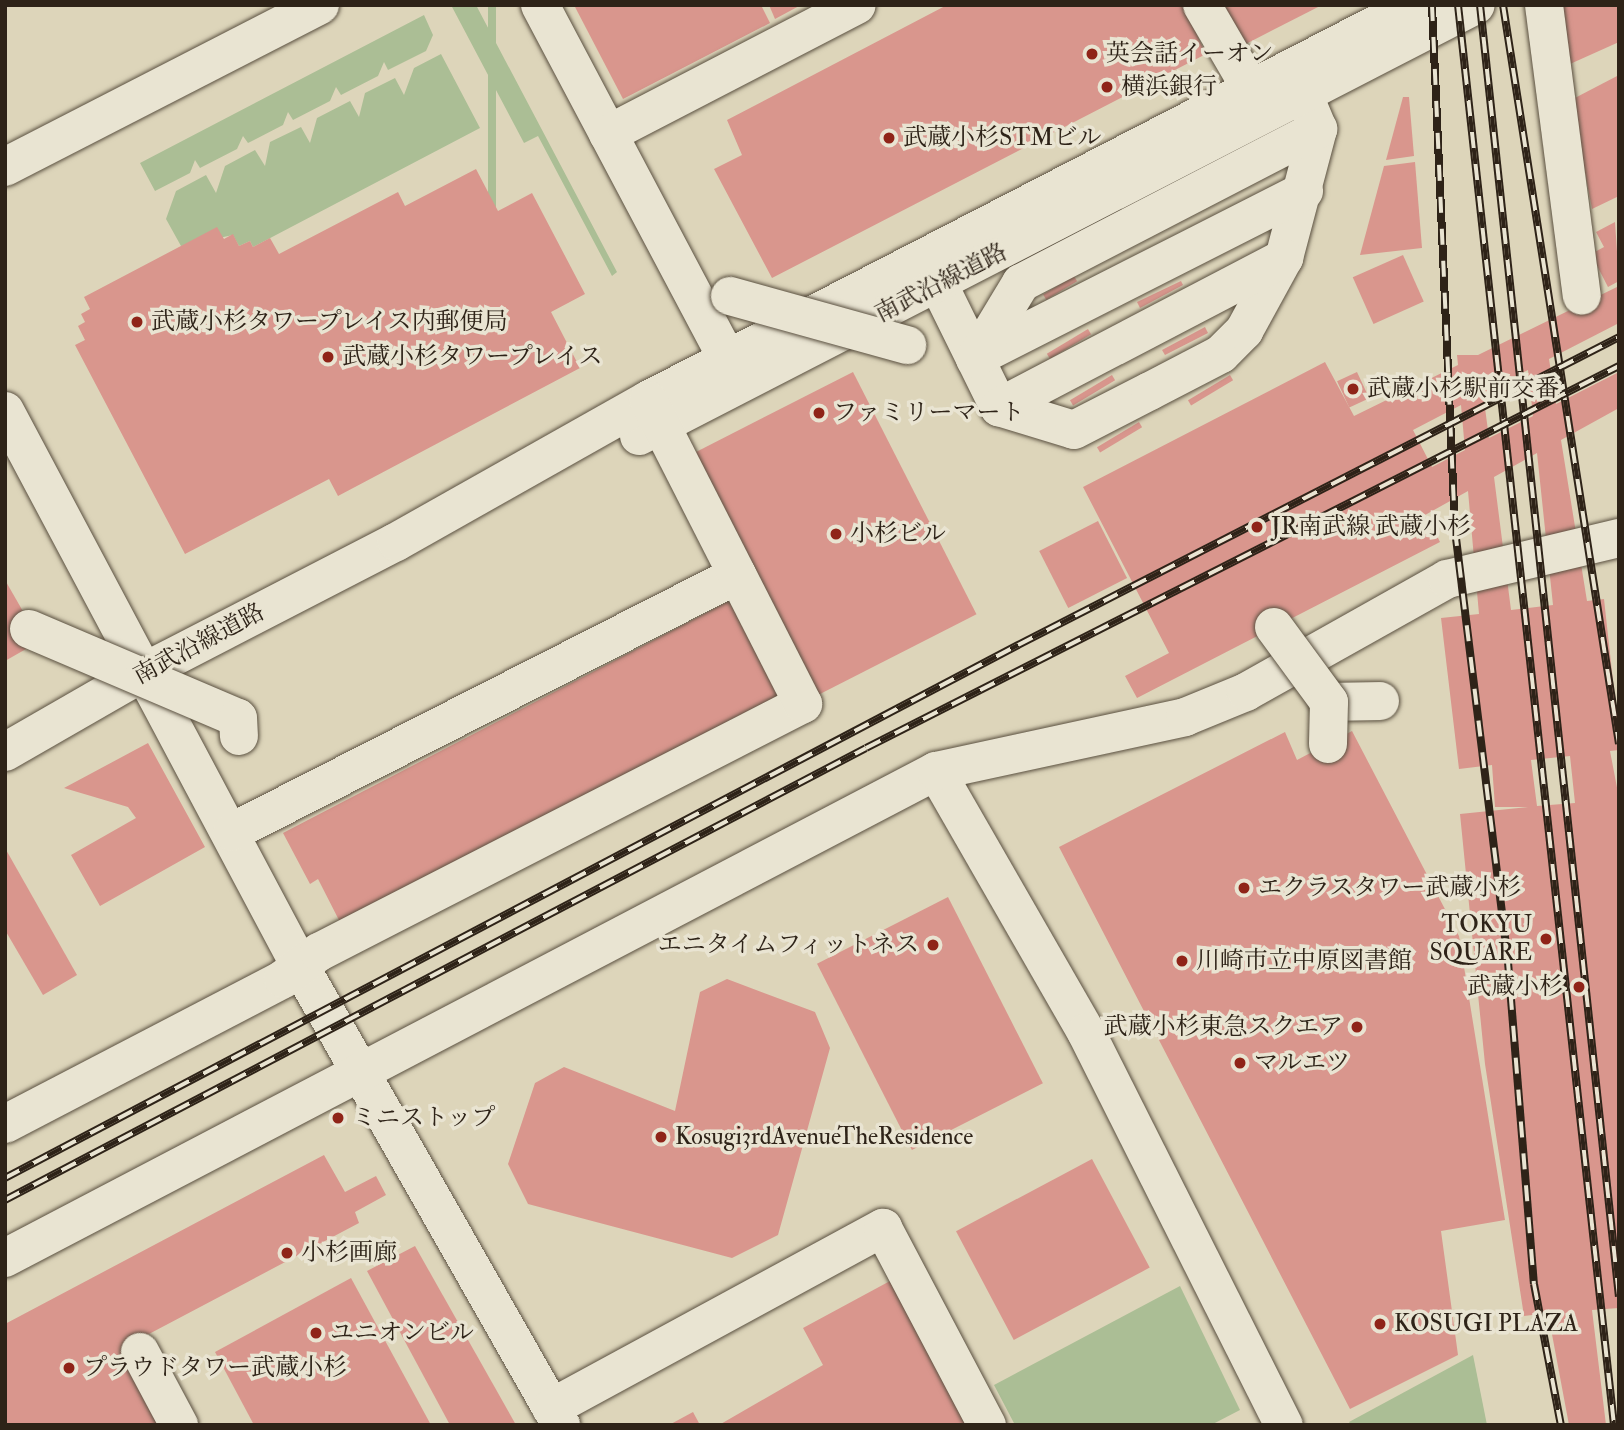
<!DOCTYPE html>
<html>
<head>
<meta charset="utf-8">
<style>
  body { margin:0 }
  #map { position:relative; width:1624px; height:1430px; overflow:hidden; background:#ddd5ba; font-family:"IM FELL Double Pica","Noto Serif JP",serif }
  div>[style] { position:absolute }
  .green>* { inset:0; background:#abbe95; transform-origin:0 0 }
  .building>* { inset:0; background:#d9968d; transform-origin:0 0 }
  .roads { filter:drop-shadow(0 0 2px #5a5040) drop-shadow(0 0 2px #5a5040) }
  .minor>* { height:38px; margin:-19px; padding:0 19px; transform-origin:19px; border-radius:19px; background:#e9e4d2 }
  .rail>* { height:8px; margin-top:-4px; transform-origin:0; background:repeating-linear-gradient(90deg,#e9e4d2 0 16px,#2e2318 0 32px); box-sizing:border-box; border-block:2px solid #2e2318 }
  .bridges { filter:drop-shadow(0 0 2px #5a5040) drop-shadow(0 0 2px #5a5040) }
  .minor-bridge>* { height:38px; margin:-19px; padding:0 19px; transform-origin:19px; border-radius:19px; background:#e9e4d2 }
  .dots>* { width:19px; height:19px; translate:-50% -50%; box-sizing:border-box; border:4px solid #e9e4d2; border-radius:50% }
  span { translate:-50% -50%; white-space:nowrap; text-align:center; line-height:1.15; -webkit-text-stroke:7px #e9e4d2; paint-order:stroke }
  .poi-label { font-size:24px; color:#2e2318 }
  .left { translate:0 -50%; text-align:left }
  .right { translate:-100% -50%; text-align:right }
  .street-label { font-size:24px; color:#2e2318 }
  .frame { position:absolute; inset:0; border:7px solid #2e2318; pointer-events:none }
</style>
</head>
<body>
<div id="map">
  <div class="green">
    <div style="clip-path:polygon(451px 5px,476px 5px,617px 272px,612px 276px,538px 136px,524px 143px)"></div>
    <div style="left:488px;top:5px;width:8px;height:296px"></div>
    <div style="clip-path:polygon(424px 15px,433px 35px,426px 51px,388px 70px,384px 62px,378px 76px,341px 95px,336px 87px,330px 101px,293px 120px,288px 112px,283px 125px,248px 143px,243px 136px,237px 149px,200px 168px,195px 160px,190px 173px,155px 191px,140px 163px)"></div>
    <div style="clip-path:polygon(441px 54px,480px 128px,253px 247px,250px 241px,239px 246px,233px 235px,181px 246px,166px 219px,176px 191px,206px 175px,216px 193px,225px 166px,255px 150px,265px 166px,270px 142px,301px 127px,310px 143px,317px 118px,350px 101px,359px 117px,365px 93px,395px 78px,404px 95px,414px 68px)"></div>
    <div style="clip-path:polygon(1180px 1286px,1240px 1410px,1211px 1425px,1015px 1425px,994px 1385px)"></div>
    <div style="clip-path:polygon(1473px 1355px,1487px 1425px,1351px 1425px,1349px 1422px)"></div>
  </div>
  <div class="building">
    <div style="clip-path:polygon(574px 5px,761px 5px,770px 23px,623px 99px)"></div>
    <div style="clip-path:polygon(769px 5px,801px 5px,775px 19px)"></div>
    <div style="clip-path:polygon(947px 5px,1183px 5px,1206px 54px,772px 278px,714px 169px,742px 155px,727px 120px)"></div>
    <div style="clip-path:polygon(1216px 5px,1322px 5px,1238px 48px)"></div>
    <div style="clip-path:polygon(1560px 5px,1619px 5px,1619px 42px,1570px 64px)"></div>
    <div style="clip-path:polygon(1619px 75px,1619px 196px,1592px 209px,1571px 100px)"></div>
    <div style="clip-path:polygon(1403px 97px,1409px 97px,1414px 156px,1386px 160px)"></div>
    <div style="clip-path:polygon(1415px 162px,1422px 248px,1360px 255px,1384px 166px)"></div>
    <div style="clip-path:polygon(476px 169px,498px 211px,532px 193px,585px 294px,551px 312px,580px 368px,338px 496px,329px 479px,185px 554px,75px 345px,85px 340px,78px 326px,85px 322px,81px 314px,90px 309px,84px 297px,217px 227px,224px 239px,233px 234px,239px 246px,250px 241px,253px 247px,270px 238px,279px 254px,398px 192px,405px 206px)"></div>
    <div style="clip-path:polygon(1615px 222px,1619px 281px,1608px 287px,1591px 254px,1604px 247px,1596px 232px)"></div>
    <div style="left:1403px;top:255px;width:51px;height:55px;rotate:66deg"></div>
    <div style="left:1074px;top:276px;width:6px;height:36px;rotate:59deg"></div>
    <div style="clip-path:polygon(1181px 281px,1183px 285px,1140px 308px,1137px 302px)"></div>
    <div style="clip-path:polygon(evenodd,1619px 286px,1619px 323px,1549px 359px,1556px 404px,1619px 372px,1619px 408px,1561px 440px,1587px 601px,1604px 599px,1619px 735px,1619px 750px,1610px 751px,1619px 798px,1619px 1308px,1592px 1310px,1606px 1425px,1569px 1425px,1548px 1313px,1524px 1316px,1485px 1064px,1460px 814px,1528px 807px,1495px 807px,1492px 765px,1459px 769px,1441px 618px,1479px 614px,1468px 491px,1409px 524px,1417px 539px,1434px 530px,1440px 542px,1137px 698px,1125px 676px,1169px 653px,1083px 487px,1325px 362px,1354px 416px,1458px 365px,1457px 355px,1478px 355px,1619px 286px,1528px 370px,1533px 416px,1489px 438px,1483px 393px,1528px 370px,1619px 286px,1461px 405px,1465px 450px,1432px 467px,1413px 430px,1461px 405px,1619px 286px,1537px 453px,1553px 605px,1511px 610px,1494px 477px,1537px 453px,1619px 286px,1570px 756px,1575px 803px,1537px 806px,1531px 760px,1570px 756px)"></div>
    <div style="clip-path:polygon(1205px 327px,1208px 333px,1165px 355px,1162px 350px)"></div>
    <div style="left:1088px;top:329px;width:6px;height:48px;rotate:59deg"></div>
    <div style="left:853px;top:372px;width:272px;height:180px;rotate:63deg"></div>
    <div style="left:1357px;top:372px;width:29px;height:22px;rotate:65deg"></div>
    <div style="left:1112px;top:375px;width:6px;height:49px;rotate:59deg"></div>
    <div style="left:1230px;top:375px;width:6px;height:49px;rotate:59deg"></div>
    <div style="left:1139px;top:422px;width:6px;height:49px;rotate:59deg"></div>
    <div style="left:1098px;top:521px;width:64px;height:66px;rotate:63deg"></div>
    <div style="clip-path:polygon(5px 580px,40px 641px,5px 661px)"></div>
    <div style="clip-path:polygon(729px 601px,781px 700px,343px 928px,318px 879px,310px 884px,283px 833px)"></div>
    <div style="clip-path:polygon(1352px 731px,1459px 936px,1505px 1220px,1441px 1231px,1458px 1355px,1350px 1409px,1059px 847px,1285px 732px,1297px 760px)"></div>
    <div style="clip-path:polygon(148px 743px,205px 847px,100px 906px,71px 855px,136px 818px,128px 807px,64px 788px)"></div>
    <div style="clip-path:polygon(5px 848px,77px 975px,43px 995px,5px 930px)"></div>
    <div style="left:948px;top:897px;width:209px;height:147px;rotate:63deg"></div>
    <div style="clip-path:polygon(727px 979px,815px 1012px,830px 1048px,778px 1235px,732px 1258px,528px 1204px,508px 1164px,535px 1083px,564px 1067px,675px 1111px,700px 992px)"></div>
    <div style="clip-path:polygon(324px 1155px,345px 1192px,376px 1176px,386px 1195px,355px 1212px,359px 1223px,130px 1344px,163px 1425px,5px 1425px,5px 1324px)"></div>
    <div style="left:1092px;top:1159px;width:123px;height:154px;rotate:62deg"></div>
    <div style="clip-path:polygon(415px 1246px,516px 1425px,450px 1425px,367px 1271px)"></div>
    <div style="clip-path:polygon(351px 1278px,431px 1425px,254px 1425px,215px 1352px)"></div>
    <div style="clip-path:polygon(890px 1281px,968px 1425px,719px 1425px,823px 1365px,803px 1328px)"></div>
    <div style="clip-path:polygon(693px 1412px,700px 1425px,669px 1425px)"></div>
  </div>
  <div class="roads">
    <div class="minor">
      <div style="left:540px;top:5px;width:402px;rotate:62.1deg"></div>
      <div style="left:1202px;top:5px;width:99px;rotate:59.8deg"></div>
      <div style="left:1544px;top:5px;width:293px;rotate:82.6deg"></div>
      <div style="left:608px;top:134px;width:280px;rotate:-27.4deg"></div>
      <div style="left:5px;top:167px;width:354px;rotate:-27.2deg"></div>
      <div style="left:928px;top:263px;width:161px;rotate:63.8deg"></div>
      <div style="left:999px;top:407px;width:78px;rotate:17deg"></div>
      <div style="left:1074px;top:430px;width:85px;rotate:-27.2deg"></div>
      <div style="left:1150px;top:391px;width:80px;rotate:-27.5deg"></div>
      <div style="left:1221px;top:354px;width:33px;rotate:-45deg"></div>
      <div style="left:1244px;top:331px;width:83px;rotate:-61.3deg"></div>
      <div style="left:1284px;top:258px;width:133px;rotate:-75.2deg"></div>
      <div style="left:1318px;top:129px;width:60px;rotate:-112.7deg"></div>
      <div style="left:975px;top:358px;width:369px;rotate:-26.9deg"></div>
      <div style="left:975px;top:359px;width:89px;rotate:-58.8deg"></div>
      <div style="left:1021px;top:283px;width:335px;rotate:-27.4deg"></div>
      <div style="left:999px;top:407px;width:322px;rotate:-27.6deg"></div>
      <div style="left:5px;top:411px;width:631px;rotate:62.01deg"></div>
      <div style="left:301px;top:968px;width:526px;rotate:60.36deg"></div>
      <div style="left:639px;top:436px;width:941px;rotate:-27.25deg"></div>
      <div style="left:1329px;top:702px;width:51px;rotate:-1.1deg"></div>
      <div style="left:5px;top:752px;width:163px;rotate:-29.9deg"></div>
      <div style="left:146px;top:671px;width:281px;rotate:-27.3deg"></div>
      <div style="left:396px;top:542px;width:289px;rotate:-29.4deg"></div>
      <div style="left:648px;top:400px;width:862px;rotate:-27.28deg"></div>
      <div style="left:936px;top:771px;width:301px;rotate:60.1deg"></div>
      <div style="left:1086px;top:1032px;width:440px;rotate:63.3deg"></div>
      <div style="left:232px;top:832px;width:567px;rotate:-26.97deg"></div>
      <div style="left:5px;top:1124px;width:314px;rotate:-27.5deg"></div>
      <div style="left:283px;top:979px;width:45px;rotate:-36.9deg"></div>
      <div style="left:319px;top:952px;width:544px;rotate:-27.13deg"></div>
      <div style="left:803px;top:704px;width:341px;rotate:-117deg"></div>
      <div style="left:5px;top:1258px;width:1051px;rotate:-27.61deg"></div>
      <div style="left:936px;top:771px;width:255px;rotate:-12.2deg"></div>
      <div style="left:1185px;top:717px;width:66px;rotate:-22.3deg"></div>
      <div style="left:1246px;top:692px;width:231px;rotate:-29.3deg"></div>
      <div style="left:1447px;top:579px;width:177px;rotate:-13.4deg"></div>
      <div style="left:140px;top:1352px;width:83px;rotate:61.9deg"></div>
      <div style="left:551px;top:1408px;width:378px;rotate:-28.5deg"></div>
      <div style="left:883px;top:1228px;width:223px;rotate:62.2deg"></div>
    </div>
  </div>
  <div class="rail">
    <div style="left:1432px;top:5px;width:526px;rotate:87.49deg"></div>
    <div style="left:1455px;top:530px;width:435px;rotate:83deg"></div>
    <div style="left:1508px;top:962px;width:323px;rotate:85.4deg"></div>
    <div style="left:1534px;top:1284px;width:144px;rotate:79.2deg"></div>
    <div style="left:1458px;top:5px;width:1429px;rotate:83.73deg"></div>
    <div style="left:1480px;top:5px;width:1299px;rotate:83.86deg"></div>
    <div style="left:1503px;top:5px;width:748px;rotate:81.08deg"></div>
    <div style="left:5px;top:1178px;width:1145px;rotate:-27.75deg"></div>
    <div style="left:1018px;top:645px;width:675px;rotate:-27.13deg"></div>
    <div style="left:5px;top:1200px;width:972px;rotate:-27.7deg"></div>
    <div style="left:866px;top:748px;width:844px;rotate:-26.9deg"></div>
  </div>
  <div class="bridges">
    <div class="minor-bridge">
      <div style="left:730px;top:296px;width:184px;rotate:15.5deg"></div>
      <div style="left:1274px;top:627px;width:93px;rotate:53.7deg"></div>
      <div style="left:1329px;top:702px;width:42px;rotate:91.4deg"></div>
      <div style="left:29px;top:629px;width:227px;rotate:23.1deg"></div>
      <div style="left:238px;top:718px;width:18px;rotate:87deg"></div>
    </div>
  </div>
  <div class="dots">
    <div style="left:1092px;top:54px;background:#8f2418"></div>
    <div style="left:1107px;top:87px;background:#8f2418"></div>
    <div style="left:889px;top:138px;background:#8f2418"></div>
    <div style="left:137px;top:322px;background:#8f2418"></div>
    <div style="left:328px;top:357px;background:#8f2418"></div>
    <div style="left:1353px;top:389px;background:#8f2418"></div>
    <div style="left:819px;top:413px;background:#8f2418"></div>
    <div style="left:1257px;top:527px;background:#8f2418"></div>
    <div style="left:836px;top:534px;background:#8f2418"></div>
    <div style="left:1244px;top:888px;background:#8f2418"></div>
    <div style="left:1546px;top:939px;background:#8f2418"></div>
    <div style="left:933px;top:945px;background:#8f2418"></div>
    <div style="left:1182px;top:961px;background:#8f2418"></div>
    <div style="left:1579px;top:987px;background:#8f2418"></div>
    <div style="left:1357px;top:1027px;background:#8f2418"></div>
    <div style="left:1240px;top:1063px;background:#8f2418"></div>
    <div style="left:338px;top:1118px;background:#8f2418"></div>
    <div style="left:661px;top:1137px;background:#8f2418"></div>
    <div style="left:287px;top:1253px;background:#8f2418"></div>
    <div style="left:1380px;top:1324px;background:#8f2418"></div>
    <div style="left:316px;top:1333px;background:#8f2418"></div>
    <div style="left:69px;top:1368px;background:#8f2418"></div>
  </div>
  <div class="poi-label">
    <span class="left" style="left:1106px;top:54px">英会話イーオン</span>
    <span class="left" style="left:1121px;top:87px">横浜銀行</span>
    <span class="left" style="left:903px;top:138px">武蔵小杉STMビル</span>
    <span class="left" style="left:151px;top:322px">武蔵小杉タワープレイス内郵便局</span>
    <span class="left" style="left:342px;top:357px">武蔵小杉タワープレイス</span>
    <span class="left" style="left:1367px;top:389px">武蔵小杉駅前交番</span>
    <span class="left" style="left:833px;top:413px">ファミリーマート</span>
    <span class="left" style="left:1271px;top:527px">JR南武線 武蔵小杉</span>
    <span class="left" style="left:850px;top:534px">小杉ビル</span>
    <span class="left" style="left:1258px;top:888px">エクラスタワー武蔵小杉</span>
    <span class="right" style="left:1532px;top:939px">TOKYU<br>SQUARE</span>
    <span class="right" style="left:919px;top:945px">エニタイムフィットネス</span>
    <span class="left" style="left:1196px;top:961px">川崎市立中原図書館</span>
    <span class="right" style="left:1563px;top:987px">武蔵小杉</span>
    <span class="right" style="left:1343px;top:1027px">武蔵小杉東急スクエア</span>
    <span class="left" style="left:1254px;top:1063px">マルエツ</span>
    <span class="left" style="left:352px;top:1118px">ミニストップ</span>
    <span class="left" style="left:675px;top:1137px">Kosugi3rdAvenueTheResidence</span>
    <span class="left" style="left:301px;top:1253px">小杉画廊</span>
    <span class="left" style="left:1394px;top:1324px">KOSUGI PLAZA</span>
    <span class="left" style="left:330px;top:1333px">ユニオンビル</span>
    <span class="left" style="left:83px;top:1368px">プラウドタワー武蔵小杉</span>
  </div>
  <div class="street-label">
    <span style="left:941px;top:283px;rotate:-27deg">南武沿線道路</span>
    <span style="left:199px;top:644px;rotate:-28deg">南武沿線道路</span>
  </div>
  <div class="frame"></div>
</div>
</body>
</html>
